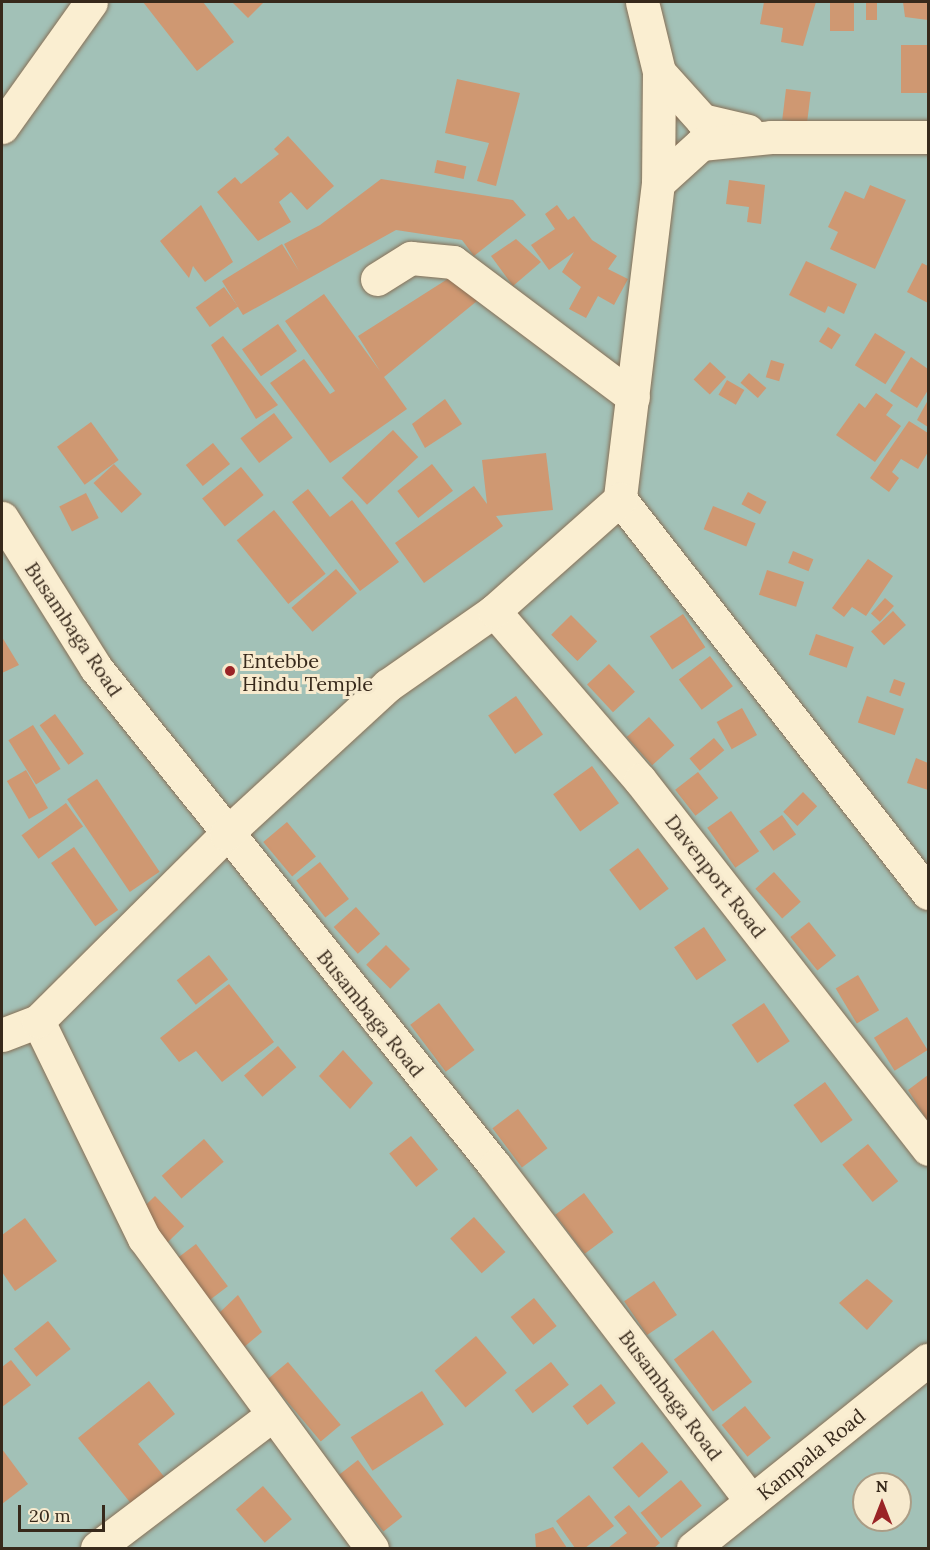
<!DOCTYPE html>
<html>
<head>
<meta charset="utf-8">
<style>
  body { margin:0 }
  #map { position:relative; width:930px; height:1550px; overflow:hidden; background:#efe0be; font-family:Lora,serif }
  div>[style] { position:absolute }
  .water>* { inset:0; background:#a2c1b7 }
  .building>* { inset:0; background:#cf9872; transform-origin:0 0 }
  .roads { filter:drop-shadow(0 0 2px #887056) drop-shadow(0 0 2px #887056) }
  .minor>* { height:33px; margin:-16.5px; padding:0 16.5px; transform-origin:16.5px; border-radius:16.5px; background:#faeed1 }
  .secondary>* { height:33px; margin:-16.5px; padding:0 16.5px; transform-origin:16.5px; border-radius:16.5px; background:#faeed1 }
  .dots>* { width:16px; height:16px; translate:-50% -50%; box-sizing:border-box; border:3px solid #f7eace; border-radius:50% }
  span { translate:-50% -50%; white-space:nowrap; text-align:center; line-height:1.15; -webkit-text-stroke:6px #f7eace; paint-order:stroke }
  .street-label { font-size:20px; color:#37291b }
  .poi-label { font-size:20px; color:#37291b }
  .left { translate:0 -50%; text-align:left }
  .frame { position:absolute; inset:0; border:3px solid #37291b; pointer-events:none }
  .north { position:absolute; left:852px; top:1472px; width:60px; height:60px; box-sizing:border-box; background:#f7eace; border:2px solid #aa9d86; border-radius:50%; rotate:0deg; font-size:16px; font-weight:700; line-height:24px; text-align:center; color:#37291b }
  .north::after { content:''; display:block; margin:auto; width:21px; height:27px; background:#9a2426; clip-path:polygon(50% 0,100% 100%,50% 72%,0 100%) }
  .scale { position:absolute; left:18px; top:1505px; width:87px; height:27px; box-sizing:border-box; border:3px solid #37291b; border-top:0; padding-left:8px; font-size:18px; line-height:21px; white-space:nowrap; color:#37291b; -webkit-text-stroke:4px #f7eace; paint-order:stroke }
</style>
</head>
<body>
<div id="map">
  <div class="water">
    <div style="clip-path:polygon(evenodd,2px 2px,928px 2px,928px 1548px,2px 1548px,2px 2px,864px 1484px,900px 1484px,900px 1520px,864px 1520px,864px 1484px)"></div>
  </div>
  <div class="building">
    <div style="clip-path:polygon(143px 2px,203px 2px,234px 42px,197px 71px)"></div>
    <div style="clip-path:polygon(232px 2px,264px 2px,248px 18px)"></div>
    <div style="clip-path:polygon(764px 2px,816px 2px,803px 46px,781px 42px,783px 28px,760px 24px)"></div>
    <div style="left:830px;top:2px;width:24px;height:29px"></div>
    <div style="left:866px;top:2px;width:11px;height:18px"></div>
    <div style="clip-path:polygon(903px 2px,928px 2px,928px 20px,905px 17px)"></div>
    <div style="left:928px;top:45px;width:48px;height:27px;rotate:90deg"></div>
    <div style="clip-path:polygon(457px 79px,520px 93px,496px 186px,477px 181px,489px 143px,445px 133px)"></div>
    <div style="left:786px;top:89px;width:25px;height:31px;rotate:7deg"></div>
    <div style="clip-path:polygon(288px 136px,334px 186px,307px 210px,291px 192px,279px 202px,291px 222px,258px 241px,217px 192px,235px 177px,241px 184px,279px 154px,274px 149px)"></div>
    <div style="left:437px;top:160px;width:30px;height:13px;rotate:12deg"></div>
    <div style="clip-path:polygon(381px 179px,513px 200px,526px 215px,474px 256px,462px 240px,396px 230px,243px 315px,222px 281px,282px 244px,299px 271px,284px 244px,320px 225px)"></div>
    <div style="clip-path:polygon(729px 180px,765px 185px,761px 224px,747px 222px,749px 207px,726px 204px)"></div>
    <div style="clip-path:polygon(870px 185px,906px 200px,875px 269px,830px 249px,838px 232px,828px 227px,845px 191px,864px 199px)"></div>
    <div style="clip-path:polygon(201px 205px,233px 262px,205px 282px,193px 266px,189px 278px,160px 241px)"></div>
    <div style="clip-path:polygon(557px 205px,568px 220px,574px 216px,592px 240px,617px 256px,608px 269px,628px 279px,614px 305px,598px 296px,586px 318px,569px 309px,581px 287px,562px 272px,574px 252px,549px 270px,531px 245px,555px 229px,545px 214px)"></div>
    <div style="clip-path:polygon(516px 239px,541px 262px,513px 286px,491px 256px)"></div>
    <div style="clip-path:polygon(806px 261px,857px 284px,844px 314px,828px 306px,825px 313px,789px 295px)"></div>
    <div style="clip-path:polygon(922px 263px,928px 266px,928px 303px,907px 292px)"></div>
    <div style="clip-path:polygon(457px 273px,477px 301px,384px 377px,407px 409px,330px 463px,270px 383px,304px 359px,330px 394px,335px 391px,285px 321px,324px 294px,380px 371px,358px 336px)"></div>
    <div style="left:224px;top:287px;width:24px;height:35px;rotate:54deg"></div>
    <div style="left:278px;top:324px;width:33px;height:44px;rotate:55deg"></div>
    <div style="left:828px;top:327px;width:15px;height:17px;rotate:32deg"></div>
    <div style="left:875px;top:333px;width:36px;height:38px;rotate:32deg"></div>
    <div style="clip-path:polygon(223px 336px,278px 405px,256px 419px,211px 345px)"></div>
    <div style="clip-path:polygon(911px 357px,928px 369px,928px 390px,917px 408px,890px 391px)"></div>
    <div style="left:771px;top:360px;width:14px;height:18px;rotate:17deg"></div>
    <div style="left:710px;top:362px;width:22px;height:24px;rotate:43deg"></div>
    <div style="left:749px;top:373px;width:23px;height:13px;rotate:41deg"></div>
    <div style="left:727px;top:380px;width:20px;height:17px;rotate:30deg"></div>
    <div style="clip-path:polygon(876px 393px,893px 405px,886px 415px,901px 426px,875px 462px,836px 435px,859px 403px,865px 408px)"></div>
    <div style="clip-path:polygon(445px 399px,462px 424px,425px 448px,412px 424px)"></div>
    <div style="clip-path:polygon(928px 400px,928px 427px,917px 420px)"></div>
    <div style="left:274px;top:413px;width:31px;height:42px;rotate:53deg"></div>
    <div style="clip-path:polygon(909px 421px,928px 433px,928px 452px,918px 469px,901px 459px,892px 472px,899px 478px,889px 492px,870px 478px)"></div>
    <div style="left:91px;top:422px;width:47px;height:42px;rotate:54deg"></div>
    <div style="left:393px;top:430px;width:37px;height:70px;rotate:47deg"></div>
    <div style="left:213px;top:443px;width:27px;height:35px;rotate:51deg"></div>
    <div style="clip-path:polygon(546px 453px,553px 510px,496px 516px,503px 526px,424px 583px,395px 543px,474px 486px,487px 504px,482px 460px)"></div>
    <div style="left:114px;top:464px;width:41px;height:28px;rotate:47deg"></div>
    <div style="left:432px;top:464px;width:34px;height:44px;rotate:52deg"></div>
    <div style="left:241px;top:467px;width:36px;height:50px;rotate:51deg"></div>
    <div style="clip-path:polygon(308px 489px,330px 517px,352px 500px,399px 562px,360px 591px,292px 502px)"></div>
    <div style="left:748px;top:492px;width:21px;height:14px;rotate:28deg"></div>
    <div style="left:86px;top:493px;width:28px;height:30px;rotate:63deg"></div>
    <div style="left:713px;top:506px;width:46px;height:25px;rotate:22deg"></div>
    <div style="left:274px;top:510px;width:82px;height:48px;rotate:51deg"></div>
    <div style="left:793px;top:551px;width:22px;height:13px;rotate:22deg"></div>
    <div style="clip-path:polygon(868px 559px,893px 576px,866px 616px,852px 607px,844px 617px,832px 608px)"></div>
    <div style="left:336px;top:569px;width:32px;height:59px;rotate:49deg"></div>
    <div style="left:767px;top:570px;width:39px;height:26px;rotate:18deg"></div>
    <div style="left:885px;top:598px;width:12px;height:21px;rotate:42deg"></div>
    <div style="left:893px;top:611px;width:19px;height:30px;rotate:47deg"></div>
    <div style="left:683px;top:614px;width:40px;height:40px;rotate:56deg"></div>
    <div style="left:571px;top:615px;width:37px;height:28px;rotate:45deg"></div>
    <div style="left:816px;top:634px;width:40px;height:22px;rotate:19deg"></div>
    <div style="clip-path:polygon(2px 637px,19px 665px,2px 673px)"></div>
    <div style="left:710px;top:656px;width:38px;height:39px;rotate:53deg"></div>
    <div style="left:609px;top:664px;width:38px;height:30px;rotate:47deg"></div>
    <div style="left:894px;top:679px;width:12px;height:14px;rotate:20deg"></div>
    <div style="left:516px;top:696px;width:47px;height:34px;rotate:55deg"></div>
    <div style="left:867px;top:696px;width:39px;height:28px;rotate:19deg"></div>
    <div style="left:742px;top:708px;width:31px;height:29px;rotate:61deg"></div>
    <div style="left:55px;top:714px;width:49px;height:19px;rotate:54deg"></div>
    <div style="left:649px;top:717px;width:38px;height:30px;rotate:48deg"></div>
    <div style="left:33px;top:725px;width:52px;height:29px;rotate:58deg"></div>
    <div style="left:714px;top:738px;width:16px;height:32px;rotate:50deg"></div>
    <div style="clip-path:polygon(916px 758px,928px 763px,928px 790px,907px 783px)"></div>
    <div style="left:592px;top:766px;width:46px;height:48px;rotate:54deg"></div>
    <div style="left:26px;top:770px;width:44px;height:22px;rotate:60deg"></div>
    <div style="left:698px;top:772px;width:33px;height:29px;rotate:52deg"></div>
    <div style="left:97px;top:779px;width:112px;height:36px;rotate:56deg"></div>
    <div style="left:803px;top:792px;width:20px;height:28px;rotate:45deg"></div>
    <div style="left:66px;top:803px;width:29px;height:55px;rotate:54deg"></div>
    <div style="left:731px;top:811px;width:49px;height:29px;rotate:55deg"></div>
    <div style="left:782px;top:815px;width:24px;height:28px;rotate:54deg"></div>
    <div style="left:287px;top:822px;width:45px;height:31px;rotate:50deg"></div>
    <div style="left:74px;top:847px;width:77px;height:28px;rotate:55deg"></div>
    <div style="left:638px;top:848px;width:51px;height:36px;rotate:53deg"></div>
    <div style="left:320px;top:862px;width:47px;height:30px;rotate:52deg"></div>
    <div style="left:774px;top:872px;width:40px;height:25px;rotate:48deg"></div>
    <div style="left:356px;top:907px;width:36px;height:30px;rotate:48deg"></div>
    <div style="left:809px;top:922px;width:43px;height:24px;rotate:51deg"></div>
    <div style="left:704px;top:927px;width:40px;height:36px;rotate:56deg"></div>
    <div style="left:386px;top:945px;width:34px;height:28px;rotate:45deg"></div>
    <div style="left:209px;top:955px;width:31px;height:41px;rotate:52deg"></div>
    <div style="left:858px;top:975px;width:41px;height:26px;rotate:59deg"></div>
    <div style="clip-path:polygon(229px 984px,274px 1042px,222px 1082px,196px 1051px,179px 1062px,160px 1038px)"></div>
    <div style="left:439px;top:1003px;width:59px;height:36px;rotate:53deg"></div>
    <div style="left:764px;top:1003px;width:46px;height:39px;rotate:56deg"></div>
    <div style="left:907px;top:1017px;width:39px;height:39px;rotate:58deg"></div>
    <div style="left:278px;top:1046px;width:28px;height:45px;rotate:49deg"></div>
    <div style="clip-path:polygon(343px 1050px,373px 1083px,350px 1109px,319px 1076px)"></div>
    <div style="clip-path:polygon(928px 1075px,928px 1122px,908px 1090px)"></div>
    <div style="left:825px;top:1082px;width:47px;height:39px;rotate:54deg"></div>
    <div style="left:518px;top:1109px;width:49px;height:32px;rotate:53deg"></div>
    <div style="left:411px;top:1136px;width:43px;height:28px;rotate:51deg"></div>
    <div style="left:204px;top:1139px;width:30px;height:56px;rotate:49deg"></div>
    <div style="left:868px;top:1144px;width:48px;height:33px;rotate:51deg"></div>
    <div style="left:584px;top:1193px;width:49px;height:36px;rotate:53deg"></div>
    <div style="left:155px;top:1196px;width:42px;height:24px;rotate:46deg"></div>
    <div style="left:474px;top:1217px;width:47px;height:32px;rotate:48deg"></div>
    <div style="clip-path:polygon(25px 1218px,57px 1261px,15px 1291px,2px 1272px,2px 1235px)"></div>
    <div style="left:196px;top:1244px;width:53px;height:26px;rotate:53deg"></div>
    <div style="clip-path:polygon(867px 1279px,893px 1301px,867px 1330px,839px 1303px)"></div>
    <div style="left:654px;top:1281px;width:41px;height:36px;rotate:56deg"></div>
    <div style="clip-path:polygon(238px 1295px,262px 1332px,243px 1348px,218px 1314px)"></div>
    <div style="left:534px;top:1298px;width:36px;height:30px;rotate:51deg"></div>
    <div style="left:48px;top:1321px;width:36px;height:44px;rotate:51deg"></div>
    <div style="left:713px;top:1330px;width:65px;height:49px;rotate:53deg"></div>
    <div style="left:476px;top:1336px;width:48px;height:54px;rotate:50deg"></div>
    <div style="clip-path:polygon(11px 1360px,31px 1385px,2px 1407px,2px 1367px)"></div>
    <div style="left:288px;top:1362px;width:82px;height:26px;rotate:50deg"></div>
    <div style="left:551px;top:1362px;width:29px;height:46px;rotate:52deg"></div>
    <div style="clip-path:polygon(149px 1381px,175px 1414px,138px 1444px,166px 1479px,133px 1506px,78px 1438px)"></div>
    <div style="left:601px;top:1384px;width:24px;height:36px;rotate:52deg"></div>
    <div style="left:422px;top:1391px;width:40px;height:85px;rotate:57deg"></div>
    <div style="left:745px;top:1406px;width:41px;height:30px;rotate:51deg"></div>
    <div style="left:642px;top:1442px;width:40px;height:39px;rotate:49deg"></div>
    <div style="clip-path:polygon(2px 1449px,28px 1484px,2px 1504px)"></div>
    <div style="left:358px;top:1460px;width:72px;height:24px;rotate:52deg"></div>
    <div style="left:681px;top:1480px;width:33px;height:52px;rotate:51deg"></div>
    <div style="left:263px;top:1486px;width:44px;height:36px;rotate:49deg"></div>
    <div style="clip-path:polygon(589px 1495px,614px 1526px,585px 1548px,575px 1548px,556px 1521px)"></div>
    <div style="clip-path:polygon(629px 1505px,660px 1543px,654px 1548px,608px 1548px,627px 1533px,614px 1517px)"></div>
    <div style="clip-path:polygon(553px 1527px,567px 1548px,536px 1548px,535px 1534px)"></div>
  </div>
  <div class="roads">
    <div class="minor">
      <div style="left:642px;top:2px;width:72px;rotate:76.3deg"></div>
      <div style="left:659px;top:72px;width:111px;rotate:90.5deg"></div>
      <div style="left:658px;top:183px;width:318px;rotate:96.9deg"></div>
      <div style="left:620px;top:499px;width:500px;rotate:51.98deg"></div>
      <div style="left:659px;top:72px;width:64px;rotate:48.1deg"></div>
      <div style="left:702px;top:120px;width:47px;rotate:13.4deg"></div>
      <div style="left:2px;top:127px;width:153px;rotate:-54.5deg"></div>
      <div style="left:658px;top:183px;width:58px;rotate:-42.2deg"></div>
      <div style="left:701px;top:144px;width:70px;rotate:-5.7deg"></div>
      <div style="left:771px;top:137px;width:157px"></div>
      <div style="left:377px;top:279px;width:40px;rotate:-32deg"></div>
      <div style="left:411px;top:258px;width:42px;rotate:5.4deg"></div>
      <div style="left:453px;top:262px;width:225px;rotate:36.9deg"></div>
      <div style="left:2px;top:518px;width:177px;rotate:57.9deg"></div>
      <div style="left:96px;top:668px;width:638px;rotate:51.3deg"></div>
      <div style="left:495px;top:1166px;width:422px;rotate:52.6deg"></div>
      <div style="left:494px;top:611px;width:223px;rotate:49.2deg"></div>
      <div style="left:640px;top:780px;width:468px;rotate:52deg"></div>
      <div style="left:38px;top:1021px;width:242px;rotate:64deg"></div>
      <div style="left:144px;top:1238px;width:385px;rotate:53.7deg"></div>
      <div style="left:2px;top:1035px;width:39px;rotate:-21deg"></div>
      <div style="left:38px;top:1021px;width:265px;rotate:-44.8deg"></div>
      <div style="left:226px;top:834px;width:220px;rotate:-42.6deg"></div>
      <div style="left:388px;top:685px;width:129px;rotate:-34.9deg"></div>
      <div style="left:494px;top:611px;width:169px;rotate:-41.6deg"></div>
      <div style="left:97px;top:1548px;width:218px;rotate:-37.2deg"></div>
    </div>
    <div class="secondary">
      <div style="left:693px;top:1548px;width:301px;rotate:-38.7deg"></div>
    </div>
  </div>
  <div class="dots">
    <div style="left:230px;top:671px;background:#9a2426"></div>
  </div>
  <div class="street-label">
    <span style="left:74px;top:629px;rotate:56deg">Busambaga Road</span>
    <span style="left:716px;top:876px;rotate:52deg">Davenport Road</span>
    <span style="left:371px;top:1013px;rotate:51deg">Busambaga Road</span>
    <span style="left:671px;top:1395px;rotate:53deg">Busambaga Road</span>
    <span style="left:811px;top:1454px;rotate:-39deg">Kampala Road</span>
  </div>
  <div class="poi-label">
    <span class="left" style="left:242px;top:672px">Entebbe<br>Hindu Temple</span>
  </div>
  <div class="frame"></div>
  <div class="north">N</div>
  <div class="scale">20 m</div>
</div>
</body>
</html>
